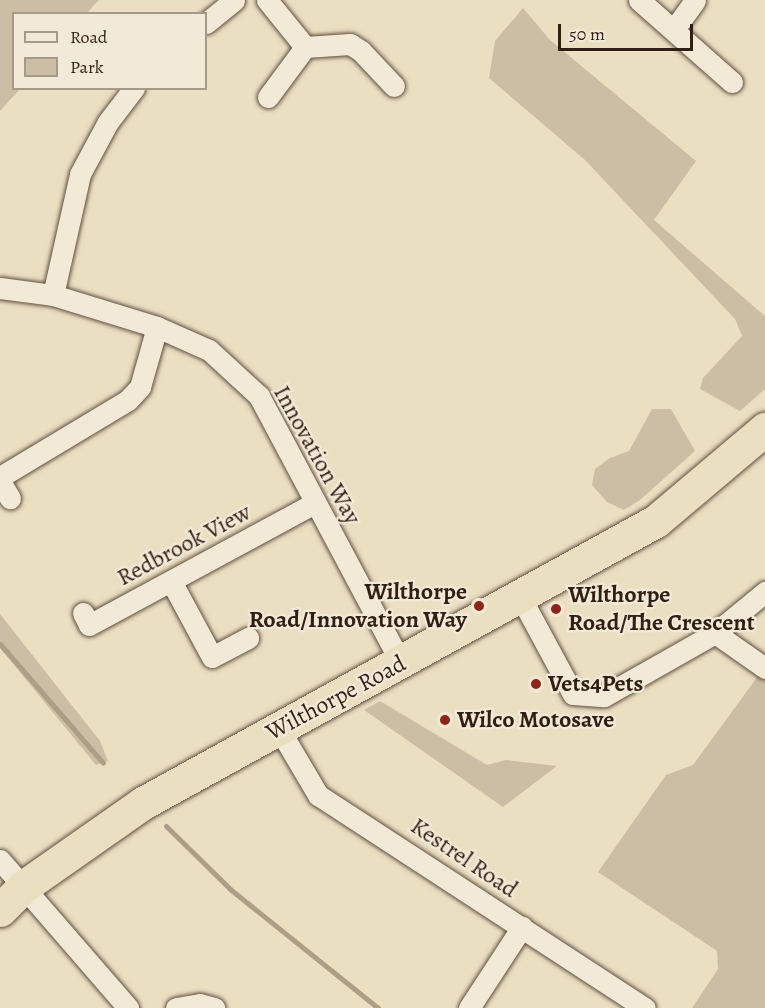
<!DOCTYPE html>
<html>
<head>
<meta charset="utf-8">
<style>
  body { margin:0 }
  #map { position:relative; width:765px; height:1008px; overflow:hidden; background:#ebdfc2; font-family:Alegreya,serif }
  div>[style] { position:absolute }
  .green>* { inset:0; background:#cbbea4 }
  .stream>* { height:5px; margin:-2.5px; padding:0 2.5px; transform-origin:2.5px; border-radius:2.5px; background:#ac9e87 }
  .roads { filter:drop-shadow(0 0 2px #604f40) drop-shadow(0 0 2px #604f40) }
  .street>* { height:21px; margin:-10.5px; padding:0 10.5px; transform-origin:10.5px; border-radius:10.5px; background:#f2ead7 }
  .highway>* { height:33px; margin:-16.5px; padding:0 16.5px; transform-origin:16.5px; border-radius:16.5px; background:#ebdfc2 }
  .dots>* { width:16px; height:16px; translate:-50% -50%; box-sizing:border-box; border:3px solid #f2ead7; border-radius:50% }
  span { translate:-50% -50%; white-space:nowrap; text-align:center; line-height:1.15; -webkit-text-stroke:4.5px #f2ead7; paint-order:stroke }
  .street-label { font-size:24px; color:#311f14 }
  .poi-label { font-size:24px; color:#311f14; font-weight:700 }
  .right { translate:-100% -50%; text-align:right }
  .left { translate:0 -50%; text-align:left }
  .legend { position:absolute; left:12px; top:12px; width:195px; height:78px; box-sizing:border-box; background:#f2ead7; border:2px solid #a59989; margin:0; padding:8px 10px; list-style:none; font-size:18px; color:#311f14 }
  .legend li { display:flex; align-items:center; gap:12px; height:30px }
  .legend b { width:30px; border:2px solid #a59989 }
  .scale { position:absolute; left:558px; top:24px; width:135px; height:27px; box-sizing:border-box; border:3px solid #311f14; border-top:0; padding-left:8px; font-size:18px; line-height:21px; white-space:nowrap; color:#311f14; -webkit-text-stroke:4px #f2ead7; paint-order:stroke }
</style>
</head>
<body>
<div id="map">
  <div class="green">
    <div style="clip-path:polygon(0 0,99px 0,87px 13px,14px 14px,14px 88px,20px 89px,0 111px)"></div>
    <div style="clip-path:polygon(523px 8px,550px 40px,696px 161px,654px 220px,765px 316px,765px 389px,740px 411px,700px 389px,703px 378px,742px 336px,735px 319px,585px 160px,489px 78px,495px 41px)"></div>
    <div style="clip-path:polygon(652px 409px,671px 409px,695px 451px,640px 500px,624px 510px,607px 502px,592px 485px,595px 469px,610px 458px,629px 451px)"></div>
    <div style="clip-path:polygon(0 614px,100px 741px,108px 761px,96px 765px,0 648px)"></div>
    <div style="clip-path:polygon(758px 676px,765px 676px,765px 1008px,692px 1008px,718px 969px,717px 951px,598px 872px,666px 775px,693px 765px)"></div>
    <div style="clip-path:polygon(380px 701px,487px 765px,506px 760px,557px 766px,503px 807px,364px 710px)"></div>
  </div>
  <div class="stream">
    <div style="left:0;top:644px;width:157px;rotate:49.1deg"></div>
    <div style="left:166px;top:826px;width:90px;rotate:44.5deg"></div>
    <div style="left:230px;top:889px;width:190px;rotate:38.8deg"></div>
  </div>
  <div class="roads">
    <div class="street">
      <div style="left:267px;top:0;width:60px;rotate:51deg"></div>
      <div style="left:305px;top:47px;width:45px;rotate:-3.8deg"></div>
      <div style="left:350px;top:44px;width:13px;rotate:32deg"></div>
      <div style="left:361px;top:51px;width:48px;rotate:46.7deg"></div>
      <div style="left:639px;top:0;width:124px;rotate:41.4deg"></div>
      <div style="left:206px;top:23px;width:36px;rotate:-39deg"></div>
      <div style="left:675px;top:28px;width:34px;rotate:-54deg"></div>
      <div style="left:268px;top:97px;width:62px;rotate:-53.5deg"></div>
      <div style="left:0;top:288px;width:53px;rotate:7.5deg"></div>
      <div style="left:53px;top:295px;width:109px;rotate:17.1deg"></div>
      <div style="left:157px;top:327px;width:57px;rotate:23.9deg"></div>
      <div style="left:209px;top:350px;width:68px;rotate:42.6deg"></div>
      <div style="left:259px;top:396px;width:302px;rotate:62deg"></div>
      <div style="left:53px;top:295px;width:124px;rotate:-77.4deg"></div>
      <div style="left:80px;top:174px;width:59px;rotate:-61.7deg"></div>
      <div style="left:108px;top:122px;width:43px;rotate:-52.6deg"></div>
      <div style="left:0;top:477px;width:149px;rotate:-31deg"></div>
      <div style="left:128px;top:400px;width:18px;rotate:-47deg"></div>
      <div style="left:140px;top:387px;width:62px;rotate:-74.2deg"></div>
      <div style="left:0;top:481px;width:20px;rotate:60deg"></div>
      <div style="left:171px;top:581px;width:86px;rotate:61.7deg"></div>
      <div style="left:212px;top:657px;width:41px;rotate:-27.8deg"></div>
      <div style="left:521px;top:598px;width:109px;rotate:61.6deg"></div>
      <div style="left:573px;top:694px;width:31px;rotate:4deg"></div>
      <div style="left:604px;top:696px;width:128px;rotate:-29.6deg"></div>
      <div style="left:715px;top:633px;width:65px;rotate:-39.4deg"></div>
      <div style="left:83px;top:613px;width:13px;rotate:63deg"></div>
      <div style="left:89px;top:625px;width:257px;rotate:-28.4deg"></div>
      <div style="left:715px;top:633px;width:61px;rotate:35deg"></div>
      <div style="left:279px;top:729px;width:77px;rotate:59.4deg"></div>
      <div style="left:318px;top:795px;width:390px;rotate:33.1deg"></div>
      <div style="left:0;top:860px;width:196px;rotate:49.1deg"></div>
      <div style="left:176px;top:1008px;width:24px;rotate:-9deg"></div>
      <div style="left:200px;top:1004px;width:15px;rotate:16deg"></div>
      <div style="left:469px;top:1008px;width:97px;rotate:-56.8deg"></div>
    </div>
    <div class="highway">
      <div style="left:0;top:910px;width:33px;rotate:-45deg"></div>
      <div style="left:23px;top:887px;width:146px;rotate:-35deg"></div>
      <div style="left:143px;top:803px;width:585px;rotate:-28.8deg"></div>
      <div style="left:656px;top:521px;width:143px;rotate:-40.2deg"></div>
    </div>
  </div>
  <div class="dots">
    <div style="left:479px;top:606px;background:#8f2418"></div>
    <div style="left:556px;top:609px;background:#8f2418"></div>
    <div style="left:536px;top:684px;background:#8f2418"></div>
    <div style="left:445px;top:720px;background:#8f2418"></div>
  </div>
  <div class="street-label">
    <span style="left:317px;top:455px;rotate:61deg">Innovation Way</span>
    <span style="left:184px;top:545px;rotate:-28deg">Redbrook View</span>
    <span style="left:336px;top:698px;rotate:-28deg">Wilthorpe Road</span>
    <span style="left:464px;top:858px;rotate:34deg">Kestrel Road</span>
  </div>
  <div class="poi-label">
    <span class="right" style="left:467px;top:606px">Wilthorpe<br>Road/Innovation Way</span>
    <span class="left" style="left:568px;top:609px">Wilthorpe<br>Road/The Crescent</span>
    <span class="left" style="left:548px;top:684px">Vets4Pets</span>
    <span class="left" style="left:457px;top:720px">Wilco Motosave</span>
  </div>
  <ul class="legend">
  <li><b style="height:8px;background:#f2ead7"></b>Road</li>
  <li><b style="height:16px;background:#cbbea4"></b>Park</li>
  </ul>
  <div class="scale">50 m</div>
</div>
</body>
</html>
